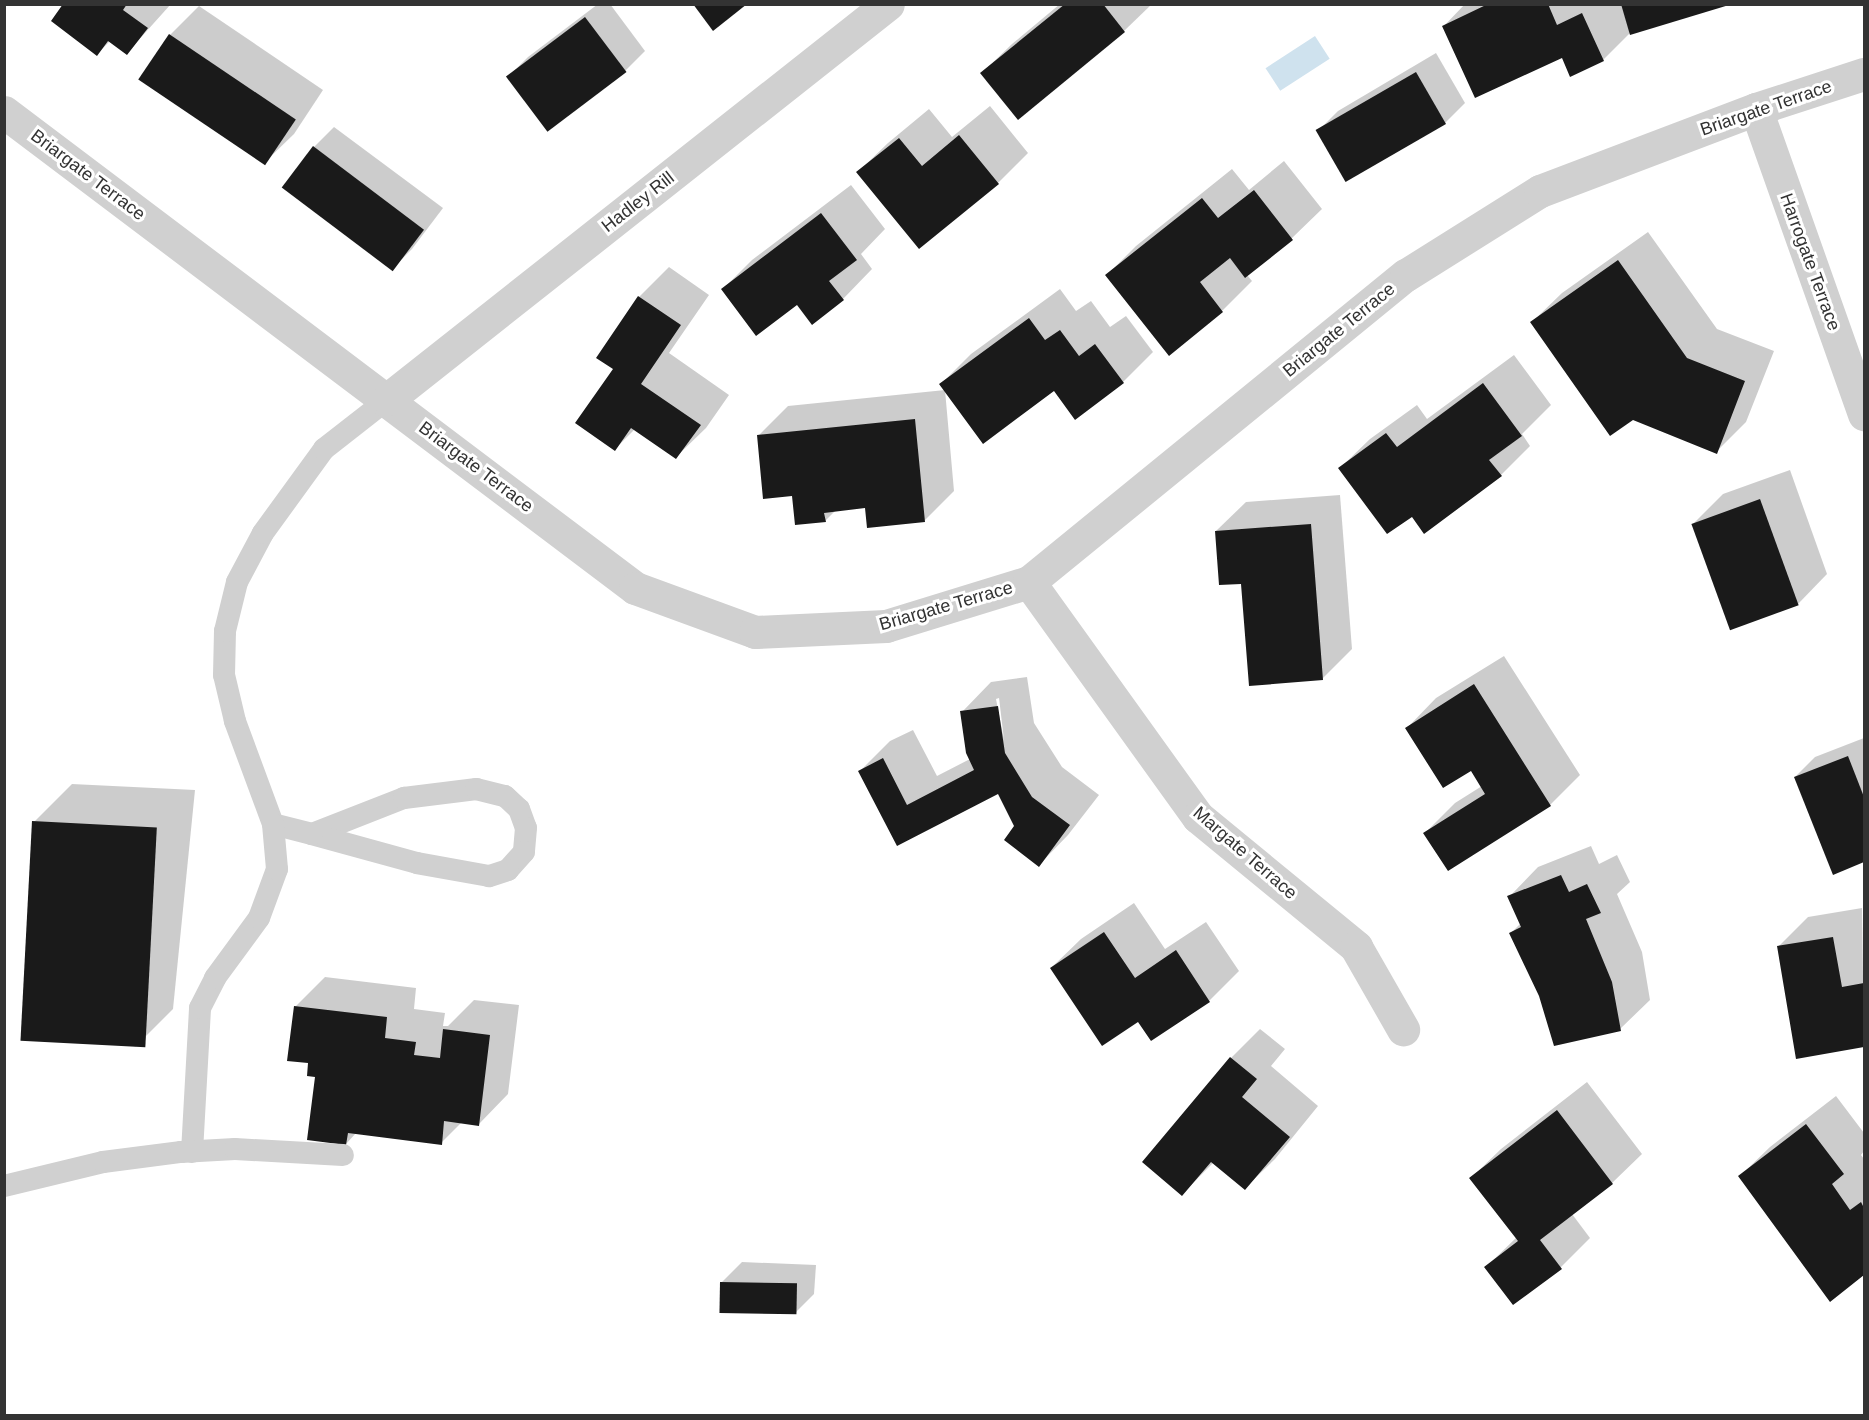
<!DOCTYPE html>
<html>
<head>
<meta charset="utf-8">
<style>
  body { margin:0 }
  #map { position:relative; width:1869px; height:1420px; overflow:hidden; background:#fff; font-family:Arial,sans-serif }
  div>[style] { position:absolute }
  .water>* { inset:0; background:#cfe2ee; transform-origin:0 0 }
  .shadow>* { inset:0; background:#0003 }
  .building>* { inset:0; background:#1a1a1a; transform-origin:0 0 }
  .lane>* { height:22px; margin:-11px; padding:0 11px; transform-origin:11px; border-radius:11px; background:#d0d0d0 }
  .street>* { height:33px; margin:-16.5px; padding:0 16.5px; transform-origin:16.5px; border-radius:16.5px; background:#d0d0d0 }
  span { translate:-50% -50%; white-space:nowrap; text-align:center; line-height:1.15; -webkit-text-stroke:6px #fff; paint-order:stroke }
  .street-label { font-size:18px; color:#333 }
  .frame { position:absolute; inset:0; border:6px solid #333; pointer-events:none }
</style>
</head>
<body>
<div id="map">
  <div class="water">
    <div style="left:1315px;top:36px;width:27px;height:59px;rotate:57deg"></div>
  </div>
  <div class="shadow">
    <div style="clip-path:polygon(65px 4px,171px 4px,127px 53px,110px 41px,97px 54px)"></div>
    <div style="clip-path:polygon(598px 4px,610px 4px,645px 51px,625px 71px,548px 130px,508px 77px,528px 57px)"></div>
    <div style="clip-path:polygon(1060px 4px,1152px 4px,1124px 31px,1018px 117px,982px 73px,1012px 44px)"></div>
    <div style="clip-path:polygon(1465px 4px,1726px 4px,1631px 32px,1603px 60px,1562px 56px,1443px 27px)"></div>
    <div style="clip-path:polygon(199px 6px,323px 90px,294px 134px,264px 163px,170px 35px)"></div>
    <div style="clip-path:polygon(1436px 53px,1465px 103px,1445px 123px,1318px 131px,1338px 111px)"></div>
    <div style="clip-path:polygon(990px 106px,1028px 153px,998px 183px,920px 247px,858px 172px,888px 143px,929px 109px,952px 137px)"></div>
    <div style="clip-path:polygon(334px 127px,443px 208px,412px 249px,392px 269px,314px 147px)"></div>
    <div style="clip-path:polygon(1284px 161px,1322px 209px,1292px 238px,1247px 275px,1252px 281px,1222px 311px,1169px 354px,1107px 275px,1136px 246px,1232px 169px,1249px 190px)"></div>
    <div style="clip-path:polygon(851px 185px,885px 229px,861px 254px,872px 269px,843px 299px,723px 289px,752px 260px)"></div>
    <div style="clip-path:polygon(1648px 232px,1717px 329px,1774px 351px,1746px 422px,1716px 452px,1532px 322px,1562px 293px)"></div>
    <div style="clip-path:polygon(669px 267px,709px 295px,669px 353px,729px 395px,706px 428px,676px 457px,635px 429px,615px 449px,615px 369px,598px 357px,639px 297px)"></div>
    <div style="clip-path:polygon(1060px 289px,1076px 311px,1091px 301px,1110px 327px,1126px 316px,1153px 352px,1123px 382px,1075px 417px,1054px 389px,941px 384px,971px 354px)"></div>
    <div style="clip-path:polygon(1514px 355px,1551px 405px,1522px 434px,1530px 446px,1501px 475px,1340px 468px,1370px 439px,1417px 405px,1427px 419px)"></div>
    <div style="clip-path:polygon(945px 390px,954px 491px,925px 520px,866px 507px,836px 510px,825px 521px,794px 494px,758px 436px,788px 406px)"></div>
    <div style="clip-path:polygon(1790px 470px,1827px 574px,1798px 604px,1731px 628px,1693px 524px,1723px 494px)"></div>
    <div style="clip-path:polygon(1340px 495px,1352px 649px,1322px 679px,1243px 582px,1216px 531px,1246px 502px)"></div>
    <div style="clip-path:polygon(1504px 656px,1580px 775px,1550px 805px,1425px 833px,1455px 803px,1482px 786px,1471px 769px,1407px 728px,1436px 698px)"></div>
    <div style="clip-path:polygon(evenodd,1027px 677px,1034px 723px,1062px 767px,1099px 795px,1068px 835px,1039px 865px,999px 792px,897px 844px,860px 771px,890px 741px,913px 730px,937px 776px,970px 759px,962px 712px,991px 682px,1027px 677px,999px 698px,1004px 740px,996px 699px,999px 698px)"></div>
    <div style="clip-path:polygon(1864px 738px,1864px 861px,1834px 873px,1795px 777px,1815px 757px)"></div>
    <div style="clip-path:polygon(72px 784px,195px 790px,173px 1009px,135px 1047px,34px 822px)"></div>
    <div style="clip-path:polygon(1591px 846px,1599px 864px,1617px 855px,1630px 882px,1617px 894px,1642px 952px,1650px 1000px,1620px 1029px,1540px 996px,1511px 933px,1521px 923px,1509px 897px,1538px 867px)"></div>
    <div style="clip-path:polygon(1134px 903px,1165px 949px,1206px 922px,1239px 971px,1209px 1001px,1151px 1039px,1139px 1019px,1051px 968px,1081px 939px)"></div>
    <div style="clip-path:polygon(1862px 908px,1864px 1046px,1797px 1057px,1778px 947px,1808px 917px)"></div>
    <div style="clip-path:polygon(325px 977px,416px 988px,414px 1009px,445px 1013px,443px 1026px,448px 1026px,474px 1000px,519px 1005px,508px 1094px,479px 1124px,462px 1122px,441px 1143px,356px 1133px,346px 1144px,310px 1062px,295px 1007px)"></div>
    <div style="clip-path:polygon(1260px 1029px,1285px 1049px,1271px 1066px,1318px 1106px,1275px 1159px,1245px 1188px,1214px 1162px,1182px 1194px,1231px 1058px)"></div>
    <div style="clip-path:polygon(1587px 1082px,1642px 1154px,1612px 1183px,1572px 1214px,1590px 1238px,1561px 1267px,1486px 1267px,1517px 1237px,1471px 1178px,1501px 1149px)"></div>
    <div style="clip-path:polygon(1836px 1096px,1864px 1133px,1864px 1151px,1861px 1155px,1864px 1159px,1864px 1274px,1830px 1300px,1740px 1176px,1770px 1147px)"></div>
    <div style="clip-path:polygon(742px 1262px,816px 1265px,814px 1294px,794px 1314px,722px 1282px)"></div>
  </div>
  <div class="building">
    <div style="clip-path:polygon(63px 4px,127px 4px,123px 10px,148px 28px,127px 55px,108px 41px,97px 56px,51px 21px)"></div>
    <div style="clip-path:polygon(693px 4px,747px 4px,713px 31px)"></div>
    <div style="clip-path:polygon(1065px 4px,1103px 4px,1125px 32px,1018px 120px,980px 73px)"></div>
    <div style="clip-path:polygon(1488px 4px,1548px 4px,1557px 25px,1582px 13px,1604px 61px,1570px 77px,1562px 58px,1475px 98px,1442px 26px)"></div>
    <div style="clip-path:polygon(1621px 4px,1729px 4px,1729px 5px,1630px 35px)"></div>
    <div style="left:585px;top:17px;width:69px;height:99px;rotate:53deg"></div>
    <div style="left:169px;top:34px;width:153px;height:55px;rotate:34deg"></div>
    <div style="left:1416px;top:72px;width:60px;height:116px;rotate:60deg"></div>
    <div style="clip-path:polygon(959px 135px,999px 184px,919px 249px,856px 172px,899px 138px,922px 166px)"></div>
    <div style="left:313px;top:146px;width:139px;height:52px;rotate:37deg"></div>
    <div style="clip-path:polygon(1254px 190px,1293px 240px,1245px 278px,1230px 258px,1200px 282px,1223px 312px,1169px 356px,1105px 275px,1202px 198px,1218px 218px)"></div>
    <div style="clip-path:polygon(821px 213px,857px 260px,829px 281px,844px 300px,812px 325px,797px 305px,756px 336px,721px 289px)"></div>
    <div style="clip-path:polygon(1618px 260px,1687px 358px,1745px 381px,1717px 454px,1633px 420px,1610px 436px,1530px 322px)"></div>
    <div style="clip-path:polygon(638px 296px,681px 325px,641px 384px,701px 425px,676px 459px,631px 428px,615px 451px,575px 423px,613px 369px,596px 358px)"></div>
    <div style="clip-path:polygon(1029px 318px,1045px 340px,1060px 330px,1079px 356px,1095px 344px,1124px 383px,1075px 420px,1054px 391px,983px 444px,939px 384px)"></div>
    <div style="clip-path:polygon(1483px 383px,1522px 436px,1489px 460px,1502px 476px,1424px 534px,1412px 517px,1387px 534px,1338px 468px,1386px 433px,1397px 447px)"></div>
    <div style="clip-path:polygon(915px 419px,925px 522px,867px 528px,865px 508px,824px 513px,826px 522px,795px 525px,792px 496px,763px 499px,757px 435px)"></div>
    <div style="left:1760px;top:499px;width:113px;height:73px;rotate:70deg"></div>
    <div style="clip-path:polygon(1311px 524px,1323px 680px,1249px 686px,1241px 584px,1219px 585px,1215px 531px)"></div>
    <div style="clip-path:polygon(1474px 684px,1551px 806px,1448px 871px,1423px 833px,1485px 794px,1471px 771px,1443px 788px,1405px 728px)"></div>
    <div style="clip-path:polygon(998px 706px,1005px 753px,1032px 797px,1070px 825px,1039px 867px,1004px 840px,1014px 826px,998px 794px,897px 846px,858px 771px,883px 758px,907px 805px,974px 770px,966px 753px,960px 711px)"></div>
    <div style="clip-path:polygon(1848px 756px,1864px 797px,1864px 862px,1833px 875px,1794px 777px)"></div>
    <div style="left:32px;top:821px;width:125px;height:220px;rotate:3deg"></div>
    <div style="clip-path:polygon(1561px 875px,1569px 892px,1587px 884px,1601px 913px,1586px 919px,1612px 982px,1621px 1031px,1554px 1046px,1539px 996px,1509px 933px,1521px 927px,1507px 896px)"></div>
    <div style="clip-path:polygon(1104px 932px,1135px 978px,1176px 950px,1210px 1002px,1151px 1041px,1138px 1022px,1102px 1046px,1050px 968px)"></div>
    <div style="clip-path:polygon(1833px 937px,1842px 987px,1864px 983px,1864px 1047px,1796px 1059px,1777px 946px)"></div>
    <div style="clip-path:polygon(294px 1006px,387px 1017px,385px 1038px,416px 1042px,414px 1055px,440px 1058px,443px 1029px,490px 1035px,479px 1126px,444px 1121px,442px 1145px,348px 1133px,346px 1145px,307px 1140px,315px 1077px,307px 1076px,308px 1063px,287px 1061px)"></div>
    <div style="clip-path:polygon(1230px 1057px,1257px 1079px,1242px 1097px,1290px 1137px,1245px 1190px,1211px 1162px,1182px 1196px,1142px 1162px)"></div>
    <div style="clip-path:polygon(1557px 1110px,1613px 1184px,1540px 1240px,1562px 1269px,1513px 1305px,1484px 1267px,1518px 1241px,1469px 1178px)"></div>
    <div style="clip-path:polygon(1806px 1124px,1844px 1174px,1832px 1184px,1850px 1210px,1861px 1202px,1864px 1208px,1864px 1275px,1830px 1302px,1738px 1176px)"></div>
    <div style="left:720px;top:1282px;width:77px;height:31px;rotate:1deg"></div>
  </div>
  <div class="lane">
    <div style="left:312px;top:834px;width:99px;rotate:-21.4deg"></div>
    <div style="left:404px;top:798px;width:73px;rotate:-7.1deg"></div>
    <div style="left:476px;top:789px;width:30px;rotate:14deg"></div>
    <div style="left:505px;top:796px;width:19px;rotate:43deg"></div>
    <div style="left:519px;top:809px;width:20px;rotate:70deg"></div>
    <div style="left:526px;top:828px;width:24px;rotate:95deg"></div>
    <div style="left:524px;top:852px;width:24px;rotate:132deg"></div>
    <div style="left:508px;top:870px;width:20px;rotate:162deg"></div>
    <div style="left:489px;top:876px;width:73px;rotate:-169.8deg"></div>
    <div style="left:417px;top:863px;width:109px;rotate:-164.6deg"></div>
    <div style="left:312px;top:834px;width:40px;rotate:-165.6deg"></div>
    <div style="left:273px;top:824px;width:110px;rotate:-110.3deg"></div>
    <div style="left:235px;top:721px;width:47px;rotate:-103.4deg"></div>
    <div style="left:224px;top:675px;width:44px;rotate:-88.7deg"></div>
    <div style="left:225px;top:631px;width:50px;rotate:-76.2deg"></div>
    <div style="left:237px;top:582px;width:55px;rotate:-62deg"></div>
    <div style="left:263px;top:533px;width:104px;rotate:-54deg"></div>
    <div style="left:324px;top:449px;width:81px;rotate:-38deg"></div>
    <div style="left:192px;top:1152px;width:144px;rotate:-86.8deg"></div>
    <div style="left:200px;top:1008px;width:34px;rotate:-63deg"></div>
    <div style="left:215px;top:978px;width:74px;rotate:-53.7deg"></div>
    <div style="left:259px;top:918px;width:52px;rotate:-69.8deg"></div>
    <div style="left:277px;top:869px;width:45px;rotate:-95.1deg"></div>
    <div style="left:4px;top:1186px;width:102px;rotate:-13.6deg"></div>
    <div style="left:103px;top:1162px;width:79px;rotate:-7.3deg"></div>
    <div style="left:181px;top:1152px;width:54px;rotate:-3.2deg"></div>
    <div style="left:235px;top:1149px;width:108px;rotate:3.2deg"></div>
  </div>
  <div class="street">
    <div style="left:1756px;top:109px;width:324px;rotate:70.5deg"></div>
    <div style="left:4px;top:112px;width:790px;rotate:37.03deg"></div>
    <div style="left:635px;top:588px;width:128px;rotate:20.1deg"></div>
    <div style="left:755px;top:632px;width:131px;rotate:-2.6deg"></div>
    <div style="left:886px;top:626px;width:150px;rotate:-17.1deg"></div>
    <div style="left:1029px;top:582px;width:486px;rotate:-39.2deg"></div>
    <div style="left:1406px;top:275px;width:158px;rotate:-32.1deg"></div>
    <div style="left:1540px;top:191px;width:231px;rotate:-20.8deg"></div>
    <div style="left:1756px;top:109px;width:114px;rotate:-18deg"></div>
    <div style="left:388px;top:399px;width:637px;rotate:-38.31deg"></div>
    <div style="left:1029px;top:582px;width:289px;rotate:54.3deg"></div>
    <div style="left:1198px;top:817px;width:205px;rotate:39.4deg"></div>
    <div style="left:1356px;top:947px;width:95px;rotate:60.2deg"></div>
  </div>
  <div class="street-label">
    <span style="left:1766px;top:108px;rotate:-19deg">Briargate Terrace</span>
    <span style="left:88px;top:175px;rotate:37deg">Briargate Terrace</span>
    <span style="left:638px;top:202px;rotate:-38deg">Hadley Rill</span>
    <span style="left:1810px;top:262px;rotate:70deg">Harrogate Terrace</span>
    <span style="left:1339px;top:330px;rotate:-39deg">Briargate Terrace</span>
    <span style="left:476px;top:467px;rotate:37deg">Briargate Terrace</span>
    <span style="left:946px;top:606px;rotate:-16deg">Briargate Terrace</span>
    <span style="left:1245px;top:853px;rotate:41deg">Margate Terrace</span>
  </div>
  <div class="frame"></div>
</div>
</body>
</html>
